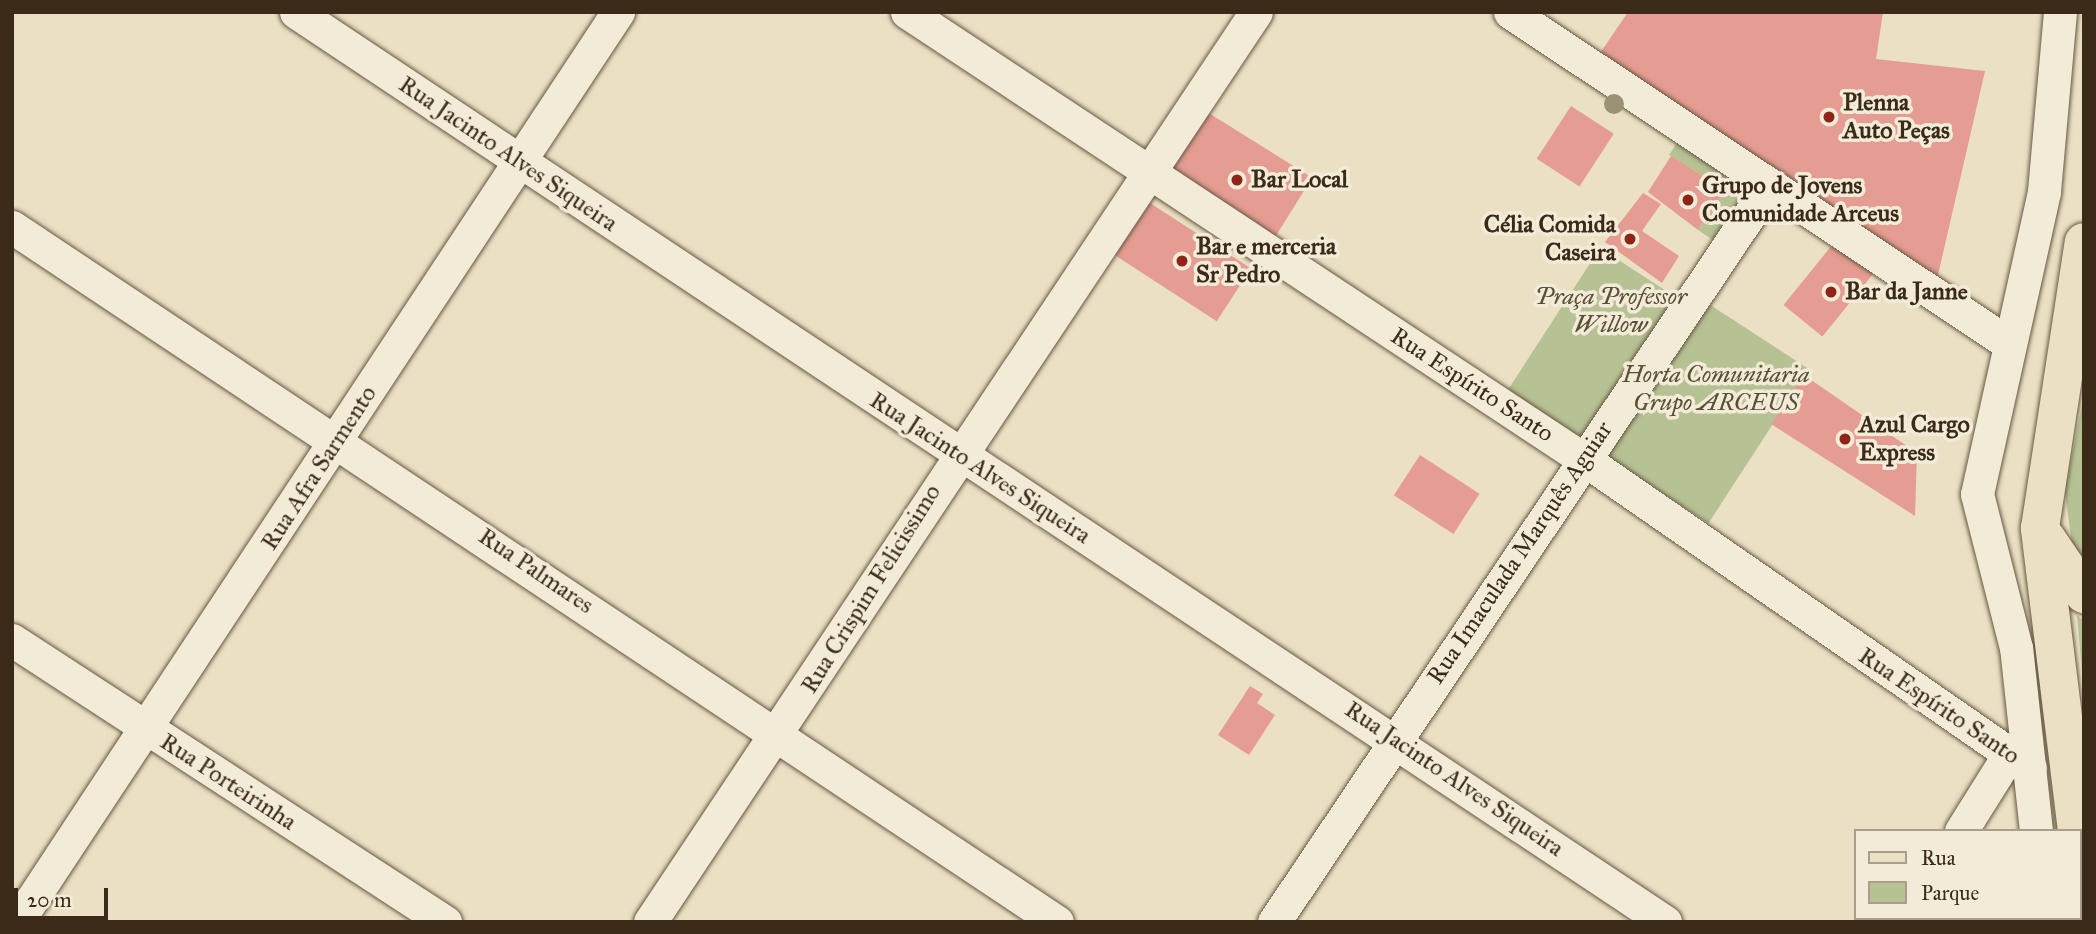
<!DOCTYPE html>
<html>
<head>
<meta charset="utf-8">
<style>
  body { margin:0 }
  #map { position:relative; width:2096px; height:934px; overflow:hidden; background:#ebe0c3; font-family:"IM FELL Great Primer",serif }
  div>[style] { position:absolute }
  .green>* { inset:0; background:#b7c294; transform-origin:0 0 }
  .building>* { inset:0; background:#e59c92; transform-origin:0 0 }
  .roads { filter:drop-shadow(0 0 2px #665842) drop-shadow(0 0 2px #665842) }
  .street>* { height:33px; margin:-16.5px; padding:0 16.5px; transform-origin:16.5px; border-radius:16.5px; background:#f2ebd8 }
  .primary>* { height:38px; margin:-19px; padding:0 19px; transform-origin:19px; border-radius:19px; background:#ebe0c3 }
  .trees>* { width:20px; height:20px; margin:-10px; border-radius:50%; background:#9b9175 }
  .dots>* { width:19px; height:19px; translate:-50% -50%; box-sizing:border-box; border:4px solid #f2ebd8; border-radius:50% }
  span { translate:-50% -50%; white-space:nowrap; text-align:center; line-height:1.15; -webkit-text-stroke:7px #f2ebd8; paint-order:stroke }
  .poi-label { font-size:24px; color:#3a2a17; font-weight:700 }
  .left { translate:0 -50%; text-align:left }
  .right { translate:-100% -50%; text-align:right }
  .street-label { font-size:24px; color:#3a2a17 }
  .park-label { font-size:24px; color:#595036; font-style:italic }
  .frame { position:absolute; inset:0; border:14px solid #3a2a17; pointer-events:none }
  .legend { position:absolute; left:1854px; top:829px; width:228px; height:91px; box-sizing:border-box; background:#f2ebd8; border:2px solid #a89e8b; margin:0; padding:9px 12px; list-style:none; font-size:21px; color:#3a2a17 }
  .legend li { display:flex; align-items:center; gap:14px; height:35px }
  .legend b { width:35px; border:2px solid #a89e8b }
  .scale { position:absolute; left:14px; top:888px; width:94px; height:32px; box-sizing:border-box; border:4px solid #3a2a17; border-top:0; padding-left:9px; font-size:21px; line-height:24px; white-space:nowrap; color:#3a2a17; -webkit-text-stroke:5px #f2ebd8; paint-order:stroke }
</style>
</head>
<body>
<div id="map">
  <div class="green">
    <div style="clip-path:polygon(1679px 140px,1749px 186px,1713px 240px,1698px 230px,1726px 190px,1669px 155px)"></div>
    <div style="left:1600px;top:248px;width:90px;height:182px;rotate:33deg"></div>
    <div style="left:1698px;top:297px;width:132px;height:184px;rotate:33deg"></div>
    <div style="clip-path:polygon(2084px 395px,2084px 572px,2073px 554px,2065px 491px)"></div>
    <div style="clip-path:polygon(2077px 615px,2084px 621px,2084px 692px,2083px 684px)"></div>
  </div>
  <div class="building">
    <div style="clip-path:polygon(1628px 12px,1883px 12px,1876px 59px,1985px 71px,1935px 288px,1596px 59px)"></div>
    <div style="left:1571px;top:106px;width:51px;height:63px;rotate:33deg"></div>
    <div style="left:1207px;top:112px;width:124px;height:84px;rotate:32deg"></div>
    <div style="clip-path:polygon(1671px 156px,1726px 190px,1698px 230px,1648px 192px)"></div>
    <div style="clip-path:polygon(1643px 193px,1661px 204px,1642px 231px,1679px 256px,1662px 283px,1605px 242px)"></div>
    <div style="left:1147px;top:201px;width:124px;height:63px;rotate:33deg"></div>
    <div style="left:1837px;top:239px;width:50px;height:85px;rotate:39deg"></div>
    <div style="clip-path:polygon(1804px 375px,1917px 453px,1915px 516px,1771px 424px)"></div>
    <div style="left:1420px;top:455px;width:71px;height:48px;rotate:33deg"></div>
    <div style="clip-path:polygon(1250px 686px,1263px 694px,1257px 703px,1275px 715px,1249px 755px,1218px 735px)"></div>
  </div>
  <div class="roads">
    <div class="street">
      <div style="left:296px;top:12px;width:1644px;rotate:33.61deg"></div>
      <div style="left:907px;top:12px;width:813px;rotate:33.46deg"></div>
      <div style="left:1585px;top:460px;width:541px;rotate:34.69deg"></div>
      <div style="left:1510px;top:12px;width:598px;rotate:33.61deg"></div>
      <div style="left:12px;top:227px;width:1255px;rotate:33.63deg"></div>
      <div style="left:12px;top:640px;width:517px;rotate:33.07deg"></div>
      <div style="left:1961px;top:831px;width:89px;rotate:-57.9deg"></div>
      <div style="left:2036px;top:831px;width:184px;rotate:-96.2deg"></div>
      <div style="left:2016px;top:648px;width:159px;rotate:-104.2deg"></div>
      <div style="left:1977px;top:494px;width:310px;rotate:-77.5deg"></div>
      <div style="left:2044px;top:191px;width:180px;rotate:-84.9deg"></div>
      <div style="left:2047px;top:918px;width:4px;rotate:76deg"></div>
      <div style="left:17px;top:922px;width:1091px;rotate:-56.56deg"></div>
      <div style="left:650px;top:922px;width:1093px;rotate:-56.34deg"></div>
      <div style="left:1274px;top:922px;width:886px;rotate:-56.09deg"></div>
      <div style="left:1903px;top:922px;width:4px;rotate:-63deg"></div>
    </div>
    <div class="primary">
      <div style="left:2046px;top:538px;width:68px;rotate:55.8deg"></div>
      <div style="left:2077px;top:831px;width:305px;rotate:-97deg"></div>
      <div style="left:2040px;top:528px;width:289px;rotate:-81.3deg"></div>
      <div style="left:2076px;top:922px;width:4px;rotate:-90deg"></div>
    </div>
  </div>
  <div class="trees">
    <div style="left:1614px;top:104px"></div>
  </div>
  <div class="dots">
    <div style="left:1829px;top:117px;background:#8f2418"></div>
    <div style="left:1237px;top:180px;background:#8f2418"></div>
    <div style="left:1688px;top:200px;background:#8f2418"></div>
    <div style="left:1630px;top:239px;background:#8f2418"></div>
    <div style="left:1182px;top:261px;background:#8f2418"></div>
    <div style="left:1831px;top:292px;background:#8f2418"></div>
    <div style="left:1845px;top:439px;background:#8f2418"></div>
  </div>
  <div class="poi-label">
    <span class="left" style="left:1843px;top:117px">Plenna<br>Auto Peças</span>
    <span class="left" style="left:1251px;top:180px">Bar Local</span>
    <span class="left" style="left:1702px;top:200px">Grupo de Jovens<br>Comunidade Arceus</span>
    <span class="right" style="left:1616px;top:239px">Célia Comida<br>Caseira</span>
    <span class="left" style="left:1196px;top:261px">Bar e merceria<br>Sr Pedro</span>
    <span class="left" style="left:1845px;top:292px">Bar da Janne</span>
    <span class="left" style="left:1859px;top:439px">Azul Cargo<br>Express</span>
  </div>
  <div class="street-label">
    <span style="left:508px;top:154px;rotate:34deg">Rua Jacinto Alves Siqueira</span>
    <span style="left:1472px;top:385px;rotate:33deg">Rua Espírito Santo</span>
    <span style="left:319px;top:468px;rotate:-57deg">Rua Afra Sarmento</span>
    <span style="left:980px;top:468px;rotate:33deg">Rua Jacinto Alves Siqueira</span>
    <span style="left:1520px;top:553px;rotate:-56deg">Rua Imaculada Marquês Aguiar</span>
    <span style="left:536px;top:571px;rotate:34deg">Rua Palmares</span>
    <span style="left:871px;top:589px;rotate:-58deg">Rua Crispim Felicissimo</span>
    <span style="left:1939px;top:706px;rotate:34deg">Rua Espírito Santo</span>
    <span style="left:1454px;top:779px;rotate:34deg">Rua Jacinto Alves Siqueira</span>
    <span style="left:228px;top:782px;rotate:33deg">Rua Porteirinha</span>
  </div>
  <div class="park-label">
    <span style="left:1611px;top:311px">Praça Professor<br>Willow</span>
    <span style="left:1716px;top:389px">Horta Comunitaria<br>Grupo ARCEUS</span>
  </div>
  <div class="frame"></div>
  <ul class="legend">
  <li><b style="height:9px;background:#ebe0c3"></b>Rua</li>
  <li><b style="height:19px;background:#b7c294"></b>Parque</li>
  </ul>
  <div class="scale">20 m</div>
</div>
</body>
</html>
